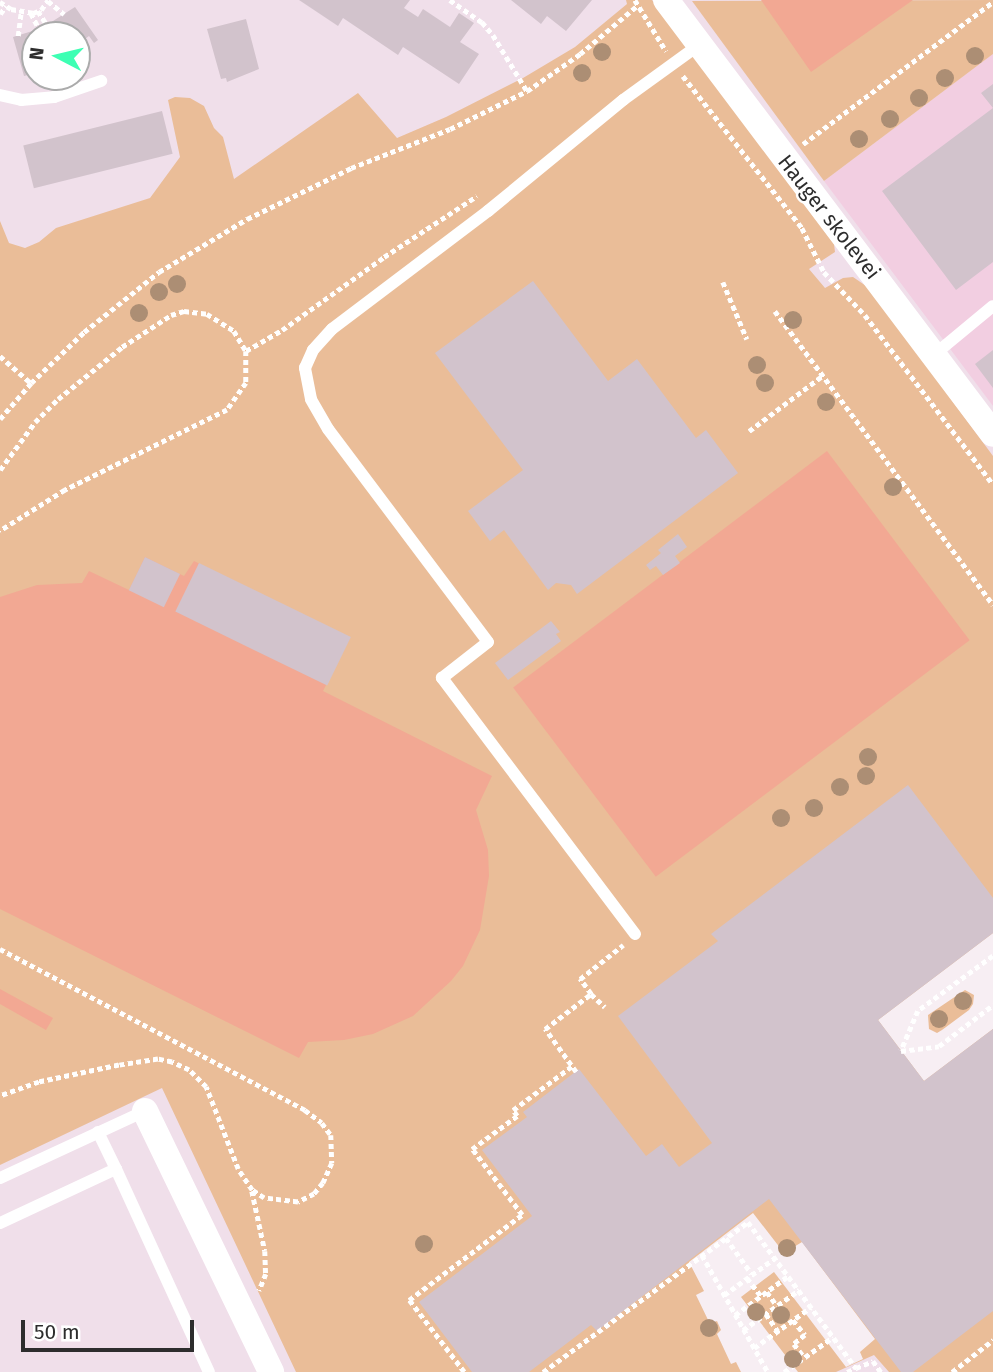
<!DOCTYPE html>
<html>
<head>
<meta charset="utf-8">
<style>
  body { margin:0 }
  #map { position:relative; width:993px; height:1372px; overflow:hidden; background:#f0dfea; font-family:"Fira Sans",sans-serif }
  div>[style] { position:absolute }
  .education>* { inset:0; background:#f2cee1 }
  .green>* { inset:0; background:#eabd98 }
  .pitch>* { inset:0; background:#f2a893; transform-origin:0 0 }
  .plaza>* { inset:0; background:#f7eef3 }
  .building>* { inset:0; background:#d2c3cc; transform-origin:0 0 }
  .path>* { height:4.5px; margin-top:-2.25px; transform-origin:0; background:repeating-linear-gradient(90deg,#fff 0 5px,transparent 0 8.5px) }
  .lane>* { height:12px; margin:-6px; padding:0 6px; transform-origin:6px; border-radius:6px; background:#fff }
  .street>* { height:26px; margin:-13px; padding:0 13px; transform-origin:13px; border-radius:13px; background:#fff }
  .trees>* { width:18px; height:18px; margin:-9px; border-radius:50%; background:#ac8e74 }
  span { translate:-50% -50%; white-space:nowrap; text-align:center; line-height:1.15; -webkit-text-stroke:5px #fff; paint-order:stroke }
  .street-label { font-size:21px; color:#2d2d2d }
  .north { position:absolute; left:21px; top:21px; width:70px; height:70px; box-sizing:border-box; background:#fff; border:2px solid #ababab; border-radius:50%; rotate:277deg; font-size:19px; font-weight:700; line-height:28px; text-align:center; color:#2d2d2d }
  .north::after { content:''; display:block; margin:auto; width:24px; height:32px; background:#3dffb3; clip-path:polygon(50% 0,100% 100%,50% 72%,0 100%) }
  .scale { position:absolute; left:21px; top:1320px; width:173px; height:32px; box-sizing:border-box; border:4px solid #2d2d2d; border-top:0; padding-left:9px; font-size:21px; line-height:24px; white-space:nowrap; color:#2d2d2d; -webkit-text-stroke:5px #fff; paint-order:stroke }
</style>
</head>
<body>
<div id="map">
  <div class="education">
    <div style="clip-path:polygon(993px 54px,993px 406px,824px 181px)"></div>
  </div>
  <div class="green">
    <div style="clip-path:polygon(626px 0,652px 0,834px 244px,835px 252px,809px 269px,825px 288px,843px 278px,853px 277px,869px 288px,993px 456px,993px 1372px,889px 1372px,874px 1355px,836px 1372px,296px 1372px,162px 1088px,0 1165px,0 221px,9px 243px,25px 248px,39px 242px,56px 228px,150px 198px,180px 157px,168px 100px,175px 97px,190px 98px,204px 106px,214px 128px,223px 137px,234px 179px,358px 93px,397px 138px,446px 117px,523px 78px,575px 47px,627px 4px)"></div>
    <div style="clip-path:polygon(993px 0,993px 54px,824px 181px,692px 1px)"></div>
  </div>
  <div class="pitch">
    <div style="clip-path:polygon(761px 0,913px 0,811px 72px)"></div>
    <div style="left:827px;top:451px;width:237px;height:393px;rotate:53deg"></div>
    <div style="clip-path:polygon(145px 557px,184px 576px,194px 561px,350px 638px,323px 691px,492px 776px,476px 810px,488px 850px,489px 876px,480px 930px,463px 966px,451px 981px,413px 1016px,373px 1034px,344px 1040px,308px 1042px,299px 1058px,0 909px,0 597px,37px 585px,82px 583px,89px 571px,129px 590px)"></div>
    <div style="clip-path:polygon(0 989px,53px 1018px,46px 1030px,0 1004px)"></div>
  </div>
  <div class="plaza">
    <div style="clip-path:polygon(evenodd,993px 933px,993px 1029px,924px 1081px,878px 1020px,993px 933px,965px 990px,974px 995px,973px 1004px,969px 1010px,942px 1030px,937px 1033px,929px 1029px,928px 1015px,965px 990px)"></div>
    <div style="clip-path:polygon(753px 1213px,784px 1253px,802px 1242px,875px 1339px,860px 1352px,863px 1359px,846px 1367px,774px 1272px,741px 1297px,798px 1372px,741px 1372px,736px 1362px,731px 1364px,717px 1334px,721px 1330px,717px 1321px,710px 1324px,696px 1295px,704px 1291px,689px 1262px)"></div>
  </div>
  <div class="building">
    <div style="clip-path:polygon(299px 0,410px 0,404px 8px,418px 17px,423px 9px,450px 27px,459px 13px,474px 23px,460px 42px,479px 54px,459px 84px,403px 47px,398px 55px,343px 18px,338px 26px)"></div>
    <div style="clip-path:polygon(511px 0,592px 0,566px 31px,547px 16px,541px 24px)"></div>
    <div style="clip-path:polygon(75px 7px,98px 40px,94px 43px,89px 36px,77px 45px,77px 35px,35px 35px,35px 65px,26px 67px,28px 75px,24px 76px,13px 37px,42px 28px)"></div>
    <div style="clip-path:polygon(246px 19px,259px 69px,227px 82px,226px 78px,221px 79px,207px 29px)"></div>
    <div style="clip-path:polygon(993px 84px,993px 262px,956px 290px,882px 191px,993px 108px,981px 93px)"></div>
    <div style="left:162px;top:111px;width:44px;height:143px;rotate:76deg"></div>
    <div style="clip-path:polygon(533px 281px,608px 381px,637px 359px,696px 438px,706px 430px,738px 473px,577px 594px,571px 585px,556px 583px,548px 590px,504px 530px,490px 541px,468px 511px,523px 470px,435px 353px)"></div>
    <div style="clip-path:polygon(993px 350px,993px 388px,975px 364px)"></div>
    <div style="clip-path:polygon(678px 534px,687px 547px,675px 556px,680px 563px,663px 575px,656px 566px,650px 570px,646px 565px,661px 553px,658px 550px)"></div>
    <div style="left:145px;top:557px;width:39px;height:37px;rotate:26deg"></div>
    <div style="left:199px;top:563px;width:169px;height:54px;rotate:26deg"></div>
    <div style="clip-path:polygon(551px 621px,560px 632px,556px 634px,561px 641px,508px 680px,495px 663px)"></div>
    <div style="clip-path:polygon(908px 785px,993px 898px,993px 933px,878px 1020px,924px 1081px,993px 1029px,993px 1311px,913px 1372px,901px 1372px,769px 1199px,597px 1331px,591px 1325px,529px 1372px,472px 1372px,419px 1302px,532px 1216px,482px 1150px,527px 1117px,523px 1112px,579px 1069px,646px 1156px,662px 1144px,679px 1167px,712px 1143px,618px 1016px,718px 941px,711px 934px)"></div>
  </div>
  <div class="path">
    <div style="left:450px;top:0;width:39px;rotate:35deg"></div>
    <div style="left:482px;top:22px;width:17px;rotate:50deg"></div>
    <div style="left:493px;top:35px;width:66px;rotate:58.7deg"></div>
    <div style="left:635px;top:0;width:60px;rotate:58.7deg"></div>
    <div style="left:48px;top:1px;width:21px;rotate:39deg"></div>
    <div style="left:0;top:2px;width:13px;rotate:32deg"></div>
    <div style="left:11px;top:9px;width:22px;rotate:10deg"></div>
    <div style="left:33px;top:13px;width:9px;rotate:-21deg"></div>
    <div style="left:41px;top:10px;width:12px;rotate:-55deg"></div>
    <div style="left:38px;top:11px;width:17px;rotate:57deg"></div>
    <div style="left:31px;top:13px;width:18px;rotate:63deg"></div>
    <div style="left:0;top:14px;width:10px;rotate:-53deg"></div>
    <div style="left:18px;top:36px;width:25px;rotate:-83deg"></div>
    <div style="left:683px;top:76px;width:193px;rotate:51.9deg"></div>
    <div style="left:802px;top:228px;width:49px;rotate:63.4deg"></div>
    <div style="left:824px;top:272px;width:59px;rotate:46.4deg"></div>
    <div style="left:865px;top:315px;width:212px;rotate:52.9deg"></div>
    <div style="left:803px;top:144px;width:237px;rotate:-36.8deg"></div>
    <div style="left:723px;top:282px;width:62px;rotate:67.2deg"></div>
    <div style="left:775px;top:311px;width:366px;rotate:53.4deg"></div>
    <div style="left:246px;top:351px;width:42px;rotate:-30.3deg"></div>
    <div style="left:282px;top:330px;width:125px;rotate:-35.6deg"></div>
    <div style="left:384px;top:257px;width:111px;rotate:-33.3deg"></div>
    <div style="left:0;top:356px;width:41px;rotate:41.1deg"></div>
    <div style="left:0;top:419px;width:48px;rotate:-49.3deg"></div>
    <div style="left:31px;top:383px;width:74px;rotate:-43.9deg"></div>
    <div style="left:84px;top:332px;width:96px;rotate:-38.7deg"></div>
    <div style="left:159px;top:272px;width:103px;rotate:-31.1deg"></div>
    <div style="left:247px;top:219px;width:116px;rotate:-26.1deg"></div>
    <div style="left:351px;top:168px;width:106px;rotate:-21.5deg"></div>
    <div style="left:450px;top:129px;width:86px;rotate:-26.3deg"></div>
    <div style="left:527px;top:91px;width:65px;rotate:-34.9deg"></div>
    <div style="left:580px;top:54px;width:76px;rotate:-40.2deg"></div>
    <div style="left:749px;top:431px;width:91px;rotate:-37deg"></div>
    <div style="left:0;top:470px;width:59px;rotate:-53.9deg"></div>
    <div style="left:35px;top:422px;width:33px;rotate:-45deg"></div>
    <div style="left:58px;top:399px;width:82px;rotate:-39.1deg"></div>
    <div style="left:122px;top:347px;width:59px;rotate:-33.1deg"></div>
    <div style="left:171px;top:315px;width:14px;rotate:-17deg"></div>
    <div style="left:184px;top:311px;width:23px;rotate:7deg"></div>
    <div style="left:207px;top:314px;width:32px;rotate:32deg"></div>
    <div style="left:234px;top:331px;width:23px;rotate:59deg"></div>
    <div style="left:246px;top:351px;width:32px;rotate:90deg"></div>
    <div style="left:246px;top:383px;width:33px;rotate:125deg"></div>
    <div style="left:227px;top:410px;width:181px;rotate:153.7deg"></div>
    <div style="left:65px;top:490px;width:77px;rotate:147.8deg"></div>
    <div style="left:0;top:949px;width:345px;rotate:27.8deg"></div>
    <div style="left:305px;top:1110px;width:21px;rotate:37deg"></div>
    <div style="left:322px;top:1123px;width:15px;rotate:53deg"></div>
    <div style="left:331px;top:1135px;width:28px;rotate:88deg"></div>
    <div style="left:332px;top:1163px;width:22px;rotate:114deg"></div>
    <div style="left:323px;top:1183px;width:14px;rotate:129deg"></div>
    <div style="left:314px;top:1194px;width:18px;rotate:153deg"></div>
    <div style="left:298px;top:1202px;width:34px;rotate:-173deg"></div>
    <div style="left:264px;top:1198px;width:14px;rotate:-146deg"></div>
    <div style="left:252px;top:1190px;width:25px;rotate:-124deg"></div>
    <div style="left:238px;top:1169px;width:88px;rotate:-111.3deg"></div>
    <div style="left:206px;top:1087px;width:24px;rotate:-135deg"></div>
    <div style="left:189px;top:1070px;width:19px;rotate:-155deg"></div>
    <div style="left:172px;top:1062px;width:14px;rotate:-168deg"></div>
    <div style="left:158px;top:1059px;width:39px;rotate:171deg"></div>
    <div style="left:119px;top:1065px;width:82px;rotate:168deg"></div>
    <div style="left:39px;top:1082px;width:41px;rotate:160.3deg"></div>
    <div style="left:993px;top:956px;width:93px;rotate:143.7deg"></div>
    <div style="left:918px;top:1011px;width:43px;rotate:113deg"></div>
    <div style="left:901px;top:1051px;width:38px;rotate:-7deg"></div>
    <div style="left:939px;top:1046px;width:68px;rotate:-37.2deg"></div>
    <div style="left:591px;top:994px;width:19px;rotate:-126deg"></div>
    <div style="left:580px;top:979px;width:55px;rotate:-38.3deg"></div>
    <div style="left:576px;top:1072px;width:53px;rotate:-125.8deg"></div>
    <div style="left:545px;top:1029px;width:58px;rotate:-37.3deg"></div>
    <div style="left:591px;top:994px;width:19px;rotate:43deg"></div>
    <div style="left:252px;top:1191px;width:61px;rotate:77.8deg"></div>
    <div style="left:265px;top:1251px;width:23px;rotate:88deg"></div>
    <div style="left:266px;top:1274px;width:18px;rotate:112deg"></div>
    <div style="left:726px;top:1238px;width:44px;rotate:54.2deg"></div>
    <div style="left:702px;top:1255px;width:134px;rotate:60.6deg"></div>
    <div style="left:747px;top:1278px;width:23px;rotate:52deg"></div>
    <div style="left:767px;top:1292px;width:17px;rotate:54deg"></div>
    <div style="left:724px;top:1295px;width:63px;rotate:-36deg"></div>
    <div style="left:766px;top:1314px;width:21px;rotate:55deg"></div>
    <div style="left:735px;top:1315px;width:66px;rotate:-36.3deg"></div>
    <div style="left:793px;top:1320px;width:19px;rotate:51deg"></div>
    <div style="left:805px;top:1335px;width:14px;rotate:141deg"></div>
    <div style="left:794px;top:1344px;width:16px;rotate:52deg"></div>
    <div style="left:743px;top:1330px;width:69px;rotate:-35.5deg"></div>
    <div style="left:754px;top:1348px;width:70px;rotate:-35.7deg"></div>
    <div style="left:464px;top:1372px;width:91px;rotate:-127.4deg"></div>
    <div style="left:409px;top:1300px;width:141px;rotate:-37deg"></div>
    <div style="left:522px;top:1215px;width:83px;rotate:-127.1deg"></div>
    <div style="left:472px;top:1149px;width:56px;rotate:-36.3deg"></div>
    <div style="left:517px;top:1116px;width:7px;rotate:-124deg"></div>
    <div style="left:513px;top:1110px;width:74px;rotate:-36.7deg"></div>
    <div style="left:543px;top:1372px;width:254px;rotate:-36.2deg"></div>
    <div style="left:748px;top:1222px;width:182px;rotate:53.5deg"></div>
    <div style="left:856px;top:1368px;width:18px;rotate:-22deg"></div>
    <div style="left:873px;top:1361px;width:14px;rotate:54deg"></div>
    <div style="left:784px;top:1372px;width:60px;rotate:-35.5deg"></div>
    <div style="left:847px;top:1372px;width:10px;rotate:-24deg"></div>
    <div style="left:952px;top:1372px;width:52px;rotate:-38deg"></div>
  </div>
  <div class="lane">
    <div style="left:0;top:95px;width:22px;rotate:13deg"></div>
    <div style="left:21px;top:100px;width:33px;rotate:-5deg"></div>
    <div style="left:54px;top:97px;width:50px;rotate:-18.8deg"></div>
    <div style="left:935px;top:354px;width:75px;rotate:-39.6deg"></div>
    <div style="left:635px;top:934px;width:321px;rotate:-127deg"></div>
    <div style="left:442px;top:678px;width:58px;rotate:-38deg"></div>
    <div style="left:488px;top:642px;width:266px;rotate:-126.9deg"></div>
    <div style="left:328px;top:429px;width:34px;rotate:-120deg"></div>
    <div style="left:311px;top:399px;width:32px;rotate:-101deg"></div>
    <div style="left:305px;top:368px;width:20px;rotate:-66deg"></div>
    <div style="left:313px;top:350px;width:28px;rotate:-48deg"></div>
    <div style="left:332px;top:329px;width:196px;rotate:-37.1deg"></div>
    <div style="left:488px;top:211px;width:175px;rotate:-39.4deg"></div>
    <div style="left:623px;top:100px;width:94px;rotate:-35.9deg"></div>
    <div style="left:98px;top:1132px;width:41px;rotate:64.1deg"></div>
    <div style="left:0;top:1178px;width:160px;rotate:-24.8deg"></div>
    <div style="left:0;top:1223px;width:128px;rotate:-25deg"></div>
    <div style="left:116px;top:1169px;width:223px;rotate:65.4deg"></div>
  </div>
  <div class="street">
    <div style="left:666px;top:0;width:543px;rotate:53deg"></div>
    <div style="left:145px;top:1111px;width:290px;rotate:64.2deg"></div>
  </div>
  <div class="trees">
    <div style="left:602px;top:52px"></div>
    <div style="left:975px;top:56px"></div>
    <div style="left:582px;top:73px"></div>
    <div style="left:945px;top:78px"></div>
    <div style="left:919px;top:98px"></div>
    <div style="left:890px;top:119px"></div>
    <div style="left:859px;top:139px"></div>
    <div style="left:177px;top:284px"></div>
    <div style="left:159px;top:292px"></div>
    <div style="left:139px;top:313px"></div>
    <div style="left:793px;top:320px"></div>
    <div style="left:757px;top:365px"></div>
    <div style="left:765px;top:383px"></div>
    <div style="left:826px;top:402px"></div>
    <div style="left:893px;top:487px"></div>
    <div style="left:868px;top:757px"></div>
    <div style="left:866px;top:776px"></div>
    <div style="left:840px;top:787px"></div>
    <div style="left:814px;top:808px"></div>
    <div style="left:781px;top:818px"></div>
    <div style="left:963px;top:1001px"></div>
    <div style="left:939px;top:1019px"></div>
    <div style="left:424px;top:1244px"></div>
    <div style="left:787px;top:1248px"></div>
    <div style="left:756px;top:1312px"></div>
    <div style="left:781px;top:1315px"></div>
    <div style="left:709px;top:1328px"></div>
    <div style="left:793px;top:1359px"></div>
  </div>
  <div class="street-label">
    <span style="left:829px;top:217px;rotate:52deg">Hauger skolevei</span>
  </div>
  <div class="north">N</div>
  <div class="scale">50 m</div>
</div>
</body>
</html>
